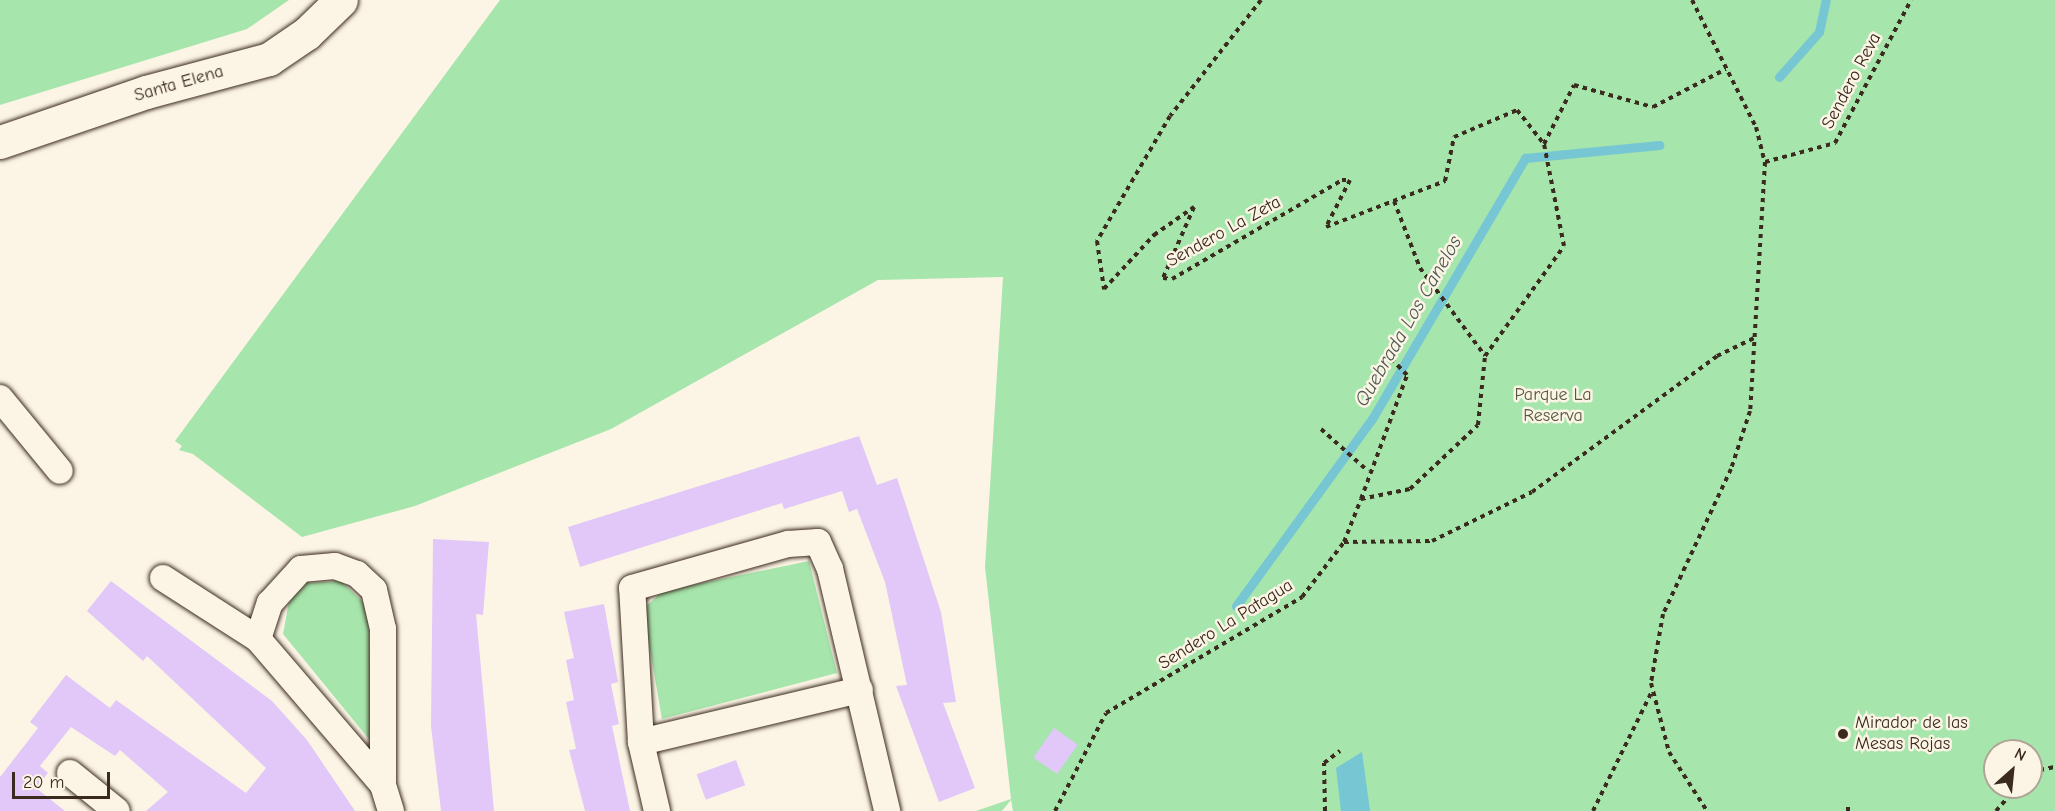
<!DOCTYPE html>
<html>
<head>
<meta charset="utf-8">
<style>
  body { margin:0 }
  #map { position:relative; width:2055px; height:811px; overflow:hidden; background:#fcf5e5; font-family:"Comic Neue",sans-serif }
  div>[style] { position:absolute }
  .green>* { inset:0; background:#a6e5ac }
  .water>* { inset:0; background:#77c6d3 }
  .stream>* { height:9px; margin:-4.5px; padding:0 4.5px; transform-origin:4.5px; border-radius:4.5px; background:#77c6d3 }
  .building>* { inset:0; background:#e1c8f8; transform-origin:0 0 }
  .path>* { height:4px; margin-top:-2px; transform-origin:0; background:repeating-linear-gradient(90deg,#3b2a1e 0 4.5px,transparent 0 9px) }
  .roads { filter:drop-shadow(0 0 2px #3b2a1e) drop-shadow(0 0 2px #3b2a1e) }
  .street>* { height:26px; margin:-13px; padding:0 13px; transform-origin:13px; border-radius:13px; background:#fcf5e5 }
  .secondary>* { height:33px; margin:-16.5px; padding:0 16.5px; transform-origin:16.5px; border-radius:16.5px; background:#fcf5e5 }
  .dots>* { width:16px; height:16px; translate:-50% -50%; box-sizing:border-box; border:3px solid #fcf5e5; border-radius:50% }
  span { translate:-50% -50%; white-space:nowrap; text-align:center; line-height:1.15; -webkit-text-stroke:5px #fcf5e5; paint-order:stroke }
  .street-label { font-size:18px; color:#3b2a1e }
  .park-label { font-size:18px; color:#565942 }
  .poi-label { font-size:18px; color:#3b2a1e }
  .left { translate:0 -50%; text-align:left }
  .water-label { font-size:20px; color:#4d5954; font-style:italic }
  .north { position:absolute; left:1983px; top:739px; width:60px; height:60px; box-sizing:border-box; background:#fcf5e5; border:2px solid #afa495; border-radius:50%; rotate:27deg; font-size:16px; font-weight:700; line-height:24px; text-align:center; color:#3b2a1e }
  .north::after { content:''; display:block; margin:auto; width:21px; height:27px; background:#3b2a1e; clip-path:polygon(50% 0,100% 100%,50% 72%,0 100%) }
  .scale { position:absolute; left:12px; top:772px; width:98px; height:27px; box-sizing:border-box; border:3px solid #3b2a1e; border-top:0; padding-left:8px; font-size:18px; line-height:21px; white-space:nowrap; color:#3b2a1e; -webkit-text-stroke:4px #fcf5e5; paint-order:stroke }
</style>
</head>
<body>
<div id="map">
  <div class="green">
    <div style="clip-path:polygon(0 0,289px 0,247px 29px,0 105px)"></div>
    <div style="clip-path:polygon(evenodd,500px 0,2055px 0,2055px 811px,1013px 811px,1011px 800px,1002px 811px,976px 811px,1011px 799px,985px 567px,1003px 277px,878px 280px,611px 429px,415px 506px,302px 537px,193px 454px,179px 450px,182px 446px,175px 441px,500px 0,1995px 751px,2031px 751px,2031px 787px,1995px 787px,1995px 751px)"></div>
    <div style="clip-path:polygon(809px 561px,837px 673px,662px 719px,643px 609px,663px 591px)"></div>
    <div style="clip-path:polygon(341px 581px,368px 607px,373px 744px,283px 634px,289px 602px,307px 583px)"></div>
  </div>
  <div class="water">
    <div style="clip-path:polygon(1362px 752px,1370px 811px,1341px 811px,1336px 768px)"></div>
  </div>
  <div class="stream">
    <div style="left:1779px;top:77px;width:60px;rotate:-48.4deg"></div>
    <div style="left:1819px;top:32px;width:33px;rotate:-78deg"></div>
    <div style="left:1236px;top:606px;width:231px;rotate:-54deg"></div>
    <div style="left:1372px;top:419px;width:303px;rotate:-59.6deg"></div>
    <div style="left:1525px;top:158px;width:135px;rotate:-5.5deg"></div>
  </div>
  <div class="building">
    <div style="clip-path:polygon(859px 436px,877px 485px,897px 478px,941px 612px,956px 702px,943px 703px,975px 788px,939px 802px,896px 686px,907px 685px,885px 582px,857px 509px,849px 512px,842px 491px,784px 509px,782px 503px,580px 567px,568px 527px)"></div>
    <div style="clip-path:polygon(433px 539px,489px 542px,483px 615px,476px 614px,494px 811px,441px 811px,431px 726px)"></div>
    <div style="clip-path:polygon(111px 581px,272px 701px,307px 740px,355px 811px,146px 811px,168px 792px,120px 750px,115px 756px,71px 727px,40px 766px,48px 773px,36px 788px,65px 811px,0 811px,0 777px,38px 728px,30px 722px,66px 675px,110px 708px,116px 700px,246px 793px,266px 768px,147px 656px,143px 661px,87px 611px)"></div>
    <div style="clip-path:polygon(604px 604px,618px 682px,611px 684px,619px 724px,612px 726px,630px 811px,585px 811px,569px 750px,576px 749px,566px 702px,574px 700px,566px 660px,574px 658px,564px 612px)"></div>
    <div style="left:1054px;top:728px;width:29px;height:36px;rotate:35deg"></div>
    <div style="left:736px;top:760px;width:27px;height:42px;rotate:70deg"></div>
  </div>
  <div class="path">
    <div style="left:1261px;top:0;width:147px;rotate:128.1deg"></div>
    <div style="left:1170px;top:116px;width:145px;rotate:120.3deg"></div>
    <div style="left:1097px;top:241px;width:49px;rotate:81.7deg"></div>
    <div style="left:1104px;top:289px;width:74px;rotate:-47.2deg"></div>
    <div style="left:1154px;top:235px;width:49px;rotate:-35deg"></div>
    <div style="left:1194px;top:207px;width:77px;rotate:113.6deg"></div>
    <div style="left:1163px;top:278px;width:9px;rotate:6deg"></div>
    <div style="left:1172px;top:279px;width:197px;rotate:-30.2deg"></div>
    <div style="left:1342px;top:180px;width:8px"></div>
    <div style="left:1350px;top:180px;width:53px;rotate:117.1deg"></div>
    <div style="left:1326px;top:227px;width:128px;rotate:-21.1deg"></div>
    <div style="left:1445px;top:181px;width:45px;rotate:-78.4deg"></div>
    <div style="left:1454px;top:137px;width:69px;rotate:-23.2deg"></div>
    <div style="left:1517px;top:110px;width:43px;rotate:51.5deg"></div>
    <div style="left:1692px;top:0;width:142px;rotate:63.3deg"></div>
    <div style="left:1756px;top:127px;width:36px;rotate:76deg"></div>
    <div style="left:1765px;top:162px;width:249px;rotate:93.4deg"></div>
    <div style="left:1750px;top:411px;width:61px;rotate:108.1deg"></div>
    <div style="left:1731px;top:469px;width:160px;rotate:115.1deg"></div>
    <div style="left:1663px;top:614px;width:70px;rotate:99.9deg"></div>
    <div style="left:1651px;top:683px;width:71px;rotate:75.4deg"></div>
    <div style="left:1669px;top:752px;width:70px;rotate:57.2deg"></div>
    <div style="left:1765px;top:162px;width:73px;rotate:-15.2deg"></div>
    <div style="left:1835px;top:143px;width:162px;rotate:-62deg"></div>
    <div style="left:1394px;top:201px;width:72px;rotate:68.8deg"></div>
    <div style="left:1420px;top:268px;width:109px;rotate:53.5deg"></div>
    <div style="left:1321px;top:429px;width:63px;rotate:41.8deg"></div>
    <div style="left:1361px;top:499px;width:132px;rotate:-69.6deg"></div>
    <div style="left:1407px;top:375px;width:35px;rotate:-134deg"></div>
    <div style="left:1344px;top:542px;width:88px;rotate:-0.7deg"></div>
    <div style="left:1432px;top:541px;width:111px;rotate:-26.1deg"></div>
    <div style="left:1532px;top:492px;width:230px;rotate:-36.3deg"></div>
    <div style="left:1717px;top:356px;width:41px;rotate:-25.9deg"></div>
    <div style="left:2031px;top:772px;width:25px;rotate:-12deg"></div>
    <div style="left:1055px;top:811px;width:110px;rotate:-62.5deg"></div>
    <div style="left:1106px;top:713px;width:228px;rotate:-30.6deg"></div>
    <div style="left:1302px;top:597px;width:69px;rotate:-52.6deg"></div>
    <div style="left:1344px;top:542px;width:46px;rotate:-68.4deg"></div>
    <div style="left:1361px;top:499px;width:50px;rotate:-11.5deg"></div>
    <div style="left:1410px;top:489px;width:93px;rotate:-43.3deg"></div>
    <div style="left:1478px;top:425px;width:69px;rotate:-84.2deg"></div>
    <div style="left:1485px;top:356px;width:135px;rotate:-54.3deg"></div>
    <div style="left:1564px;top:246px;width:104px;rotate:-101.1deg"></div>
    <div style="left:1544px;top:144px;width:66px;rotate:-63deg"></div>
    <div style="left:1574px;top:85px;width:82px;rotate:15.6deg"></div>
    <div style="left:1653px;top:107px;width:82px;rotate:-27.5deg"></div>
    <div style="left:1325px;top:811px;width:48px;rotate:-91.2deg"></div>
    <div style="left:1324px;top:763px;width:20px;rotate:-37deg"></div>
    <div style="left:1593px;top:811px;width:134px;rotate:-63.8deg"></div>
    <div style="left:1848px;top:811px;width:7px;rotate:-90deg"></div>
    <div style="left:1996px;top:811px;width:32px;rotate:-49deg"></div>
  </div>
  <div class="roads">
    <div class="street">
      <div style="left:0;top:398px;width:94px;rotate:50.6deg"></div>
      <div style="left:163px;top:578px;width:113px;rotate:32.7deg"></div>
      <div style="left:258px;top:639px;width:192px;rotate:49.4deg"></div>
      <div style="left:258px;top:639px;width:38px;rotate:-72deg"></div>
      <div style="left:270px;top:603px;width:46px;rotate:-47.6deg"></div>
      <div style="left:301px;top:569px;width:34px;rotate:-5deg"></div>
      <div style="left:335px;top:566px;width:23px;rotate:20deg"></div>
      <div style="left:357px;top:574px;width:23px;rotate:43deg"></div>
      <div style="left:374px;top:590px;width:40px;rotate:77deg"></div>
      <div style="left:383px;top:629px;width:156px;rotate:90deg"></div>
      <div style="left:383px;top:785px;width:27px;rotate:73deg"></div>
      <div style="left:641px;top:742px;width:225px;rotate:-13.4deg"></div>
      <div style="left:70px;top:773px;width:60px;rotate:39deg"></div>
      <div style="left:657px;top:811px;width:71px;rotate:-103.1deg"></div>
      <div style="left:641px;top:742px;width:154px;rotate:-93.3deg"></div>
      <div style="left:632px;top:588px;width:162px;rotate:-15.8deg"></div>
      <div style="left:788px;top:544px;width:30px;rotate:-4deg"></div>
      <div style="left:818px;top:542px;width:30px;rotate:66deg"></div>
      <div style="left:830px;top:569px;width:249px;rotate:76.7deg"></div>
    </div>
    <div class="secondary">
      <div style="left:0;top:142px;width:154px;rotate:-18.9deg"></div>
      <div style="left:146px;top:92px;width:127px;rotate:-15deg"></div>
      <div style="left:269px;top:59px;width:46px;rotate:-34.4deg"></div>
      <div style="left:307px;top:33px;width:47px;rotate:-44.1deg"></div>
    </div>
  </div>
  <div class="dots">
    <div style="left:1843px;top:734px;background:#3b2a1e"></div>
  </div>
  <div class="street-label">
    <span style="left:1852px;top:81px;rotate:-62deg">Sendero Reva</span>
    <span style="left:179px;top:84px;rotate:-16deg">Santa Elena</span>
    <span style="left:1224px;top:232px;rotate:-29deg">Sendero La Zeta</span>
    <span style="left:1226px;top:625px;rotate:-32deg">Sendero La Patagua</span>
  </div>
  <div class="park-label">
    <span style="left:1553px;top:406px">Parque La<br>Reserva</span>
  </div>
  <div class="poi-label">
    <span class="left" style="left:1855px;top:734px">Mirador de las<br>Mesas Rojas</span>
  </div>
  <div class="water-label">
    <span style="left:1408px;top:321px;rotate:-60deg">Quebrada Los Canelos</span>
  </div>
  <div class="north">N</div>
  <div class="scale">20 m</div>
</div>
</body>
</html>
